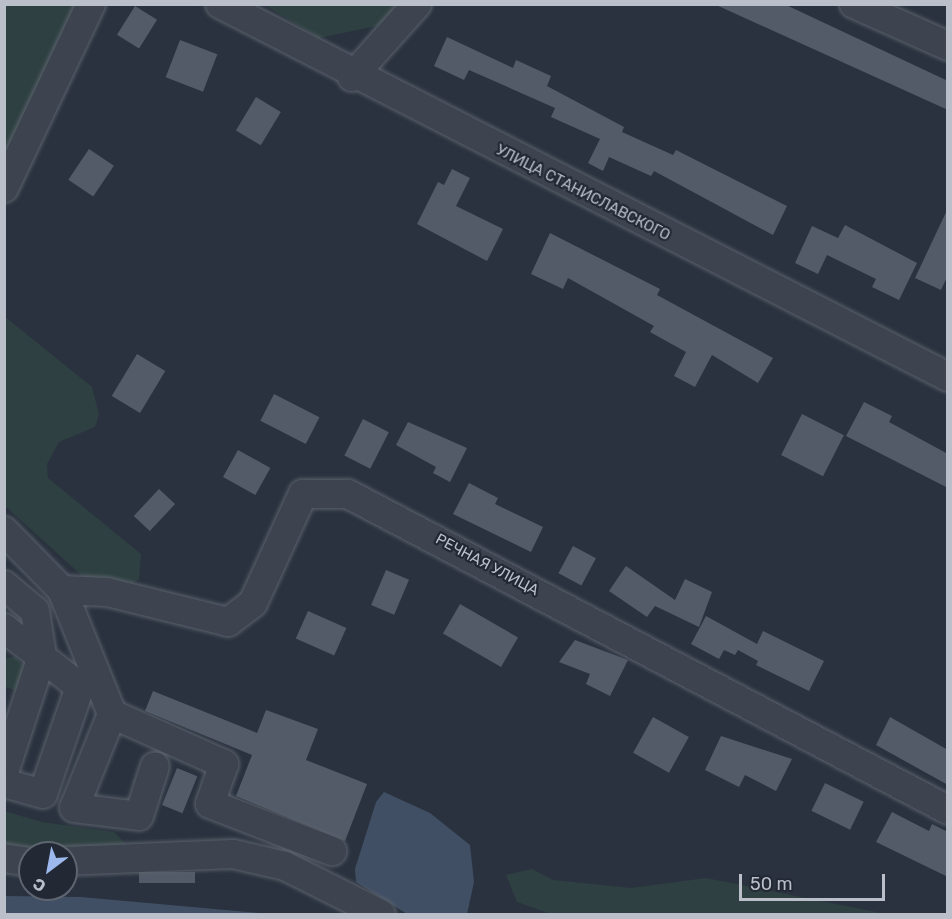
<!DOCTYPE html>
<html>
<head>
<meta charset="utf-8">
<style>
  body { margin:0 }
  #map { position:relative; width:952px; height:919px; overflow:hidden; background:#29323e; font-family:Rubik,sans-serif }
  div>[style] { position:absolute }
  .green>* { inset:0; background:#2e4041 }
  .water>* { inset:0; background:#414f65 }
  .building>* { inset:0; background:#535b69; transform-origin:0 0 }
  .roads { filter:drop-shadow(0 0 2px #5b626c) drop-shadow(0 0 2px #5b626c) }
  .minor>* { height:28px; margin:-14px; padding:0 14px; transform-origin:14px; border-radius:14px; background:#3d444f }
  span { translate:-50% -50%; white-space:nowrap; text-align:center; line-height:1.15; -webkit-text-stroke:4.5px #222934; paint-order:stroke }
  .street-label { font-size:15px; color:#babfc9 }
  .frame { position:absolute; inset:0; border:6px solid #babfc9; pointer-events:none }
  .north { position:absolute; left:18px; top:841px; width:60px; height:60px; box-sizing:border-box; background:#222934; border:2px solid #5f6570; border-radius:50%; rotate:212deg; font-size:16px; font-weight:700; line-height:24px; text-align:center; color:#babfc9 }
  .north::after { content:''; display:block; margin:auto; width:21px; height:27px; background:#9cb8ec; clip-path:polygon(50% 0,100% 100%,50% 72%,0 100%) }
  .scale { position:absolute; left:739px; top:874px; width:146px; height:27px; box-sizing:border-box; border:3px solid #babfc9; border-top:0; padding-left:8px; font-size:18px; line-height:21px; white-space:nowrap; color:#babfc9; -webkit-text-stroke:4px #222934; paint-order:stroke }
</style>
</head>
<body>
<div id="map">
  <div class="green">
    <div style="clip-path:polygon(5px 5px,80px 5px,5px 167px)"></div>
    <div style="clip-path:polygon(265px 5px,402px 5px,391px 23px,319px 38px)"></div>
    <div style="clip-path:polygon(4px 316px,92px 387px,99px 414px,95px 427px,59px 442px,47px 464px,48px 478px,141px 554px,139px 579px,128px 587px,89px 582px,5px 506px)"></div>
    <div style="clip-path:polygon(16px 657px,26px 670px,18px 691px,5px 687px,5px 658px)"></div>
    <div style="clip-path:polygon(4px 811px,42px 822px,114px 832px,127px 845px,66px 853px,5px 849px)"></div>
    <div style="clip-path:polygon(532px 869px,553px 880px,631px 888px,706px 878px,886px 914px,551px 914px,517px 902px,506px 875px)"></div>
  </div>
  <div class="water">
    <div style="clip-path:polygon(384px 792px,430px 813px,470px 845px,474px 882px,467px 914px,407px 914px,356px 882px,355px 869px,376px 802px)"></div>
    <div style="clip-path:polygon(5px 896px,81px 897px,270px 914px,5px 914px)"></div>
  </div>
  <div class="building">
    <div style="clip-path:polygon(714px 4px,784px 4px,948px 81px,948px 110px)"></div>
    <div style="left:135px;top:6px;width:26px;height:34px;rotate:32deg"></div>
    <div style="clip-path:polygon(447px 37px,513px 68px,516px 60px,551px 76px,547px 86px,624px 127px,622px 132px,673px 155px,676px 150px,787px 206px,773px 235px,654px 171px,651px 176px,609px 157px,603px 171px,588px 163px,600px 139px,551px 117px,555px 108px,469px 70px,464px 80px,434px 66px)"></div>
    <div style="left:180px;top:40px;width:40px;height:40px;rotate:21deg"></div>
    <div style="left:256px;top:97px;width:29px;height:39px;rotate:31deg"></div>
    <div style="left:89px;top:149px;width:30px;height:37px;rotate:34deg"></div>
    <div style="clip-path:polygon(452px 169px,470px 178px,456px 206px,503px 229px,487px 261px,417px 224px,438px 182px,444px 185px)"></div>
    <div style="clip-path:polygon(948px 208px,948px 275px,941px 290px,915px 278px)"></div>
    <div style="clip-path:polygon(845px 225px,917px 263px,899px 300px,872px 287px,876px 279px,827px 255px,818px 274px,795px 263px,812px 226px,838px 238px)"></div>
    <div style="clip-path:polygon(550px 233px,660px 289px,657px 295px,773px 358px,758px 383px,712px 355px,695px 387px,674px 376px,686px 352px,650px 332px,654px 326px,568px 278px,563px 289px,531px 274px)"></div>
    <div style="left:137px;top:354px;width:33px;height:49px;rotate:31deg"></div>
    <div style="left:274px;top:394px;width:51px;height:30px;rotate:27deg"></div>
    <div style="clip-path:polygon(864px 402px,892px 416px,889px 422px,948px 454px,948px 488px,846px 436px)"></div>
    <div style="left:802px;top:414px;width:47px;height:46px;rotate:27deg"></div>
    <div style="left:363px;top:419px;width:29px;height:41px;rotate:27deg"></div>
    <div style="clip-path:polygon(408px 422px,467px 448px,450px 482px,433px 473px,436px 467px,396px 445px)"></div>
    <div style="left:238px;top:450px;width:37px;height:31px;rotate:29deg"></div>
    <div style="clip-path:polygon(469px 483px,498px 498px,495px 504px,543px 527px,531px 552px,453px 514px)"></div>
    <div style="left:159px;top:489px;width:22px;height:37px;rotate:43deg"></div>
    <div style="left:573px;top:546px;width:26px;height:31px;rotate:28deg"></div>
    <div style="clip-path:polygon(626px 566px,675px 600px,685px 579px,712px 592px,699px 627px,655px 606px,647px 617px,609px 591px)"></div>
    <div style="left:386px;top:570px;width:25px;height:38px;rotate:23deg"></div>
    <div style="left:460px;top:604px;width:67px;height:34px;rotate:30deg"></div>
    <div style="left:308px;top:611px;width:42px;height:30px;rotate:24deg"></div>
    <div style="clip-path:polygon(706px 616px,757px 644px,763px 631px,824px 661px,809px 691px,756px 665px,758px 661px,738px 650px,735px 655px,724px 650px,719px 659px,691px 644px)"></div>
    <div style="clip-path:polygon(575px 640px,628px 660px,610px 696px,586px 684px,590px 674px,559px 662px)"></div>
    <div style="clip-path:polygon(153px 691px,257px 733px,266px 710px,318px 729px,306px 760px,367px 784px,345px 841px,236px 796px,252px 755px,145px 711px)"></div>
    <div style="left:653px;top:717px;width:41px;height:41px;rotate:29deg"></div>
    <div style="clip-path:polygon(890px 717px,948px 750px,948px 785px,876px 745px)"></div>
    <div style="clip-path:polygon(721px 736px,792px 759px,776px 791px,745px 775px,739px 787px,705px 770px)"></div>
    <div style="left:177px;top:768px;width:22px;height:40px;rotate:22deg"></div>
    <div style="left:825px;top:783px;width:43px;height:31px;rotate:26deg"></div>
    <div style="clip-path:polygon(892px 812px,929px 831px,932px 824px,948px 832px,948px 877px,876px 842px)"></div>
    <div style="left:195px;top:872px;width:11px;height:56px;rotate:90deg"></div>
  </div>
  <div class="roads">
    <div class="minor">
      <div style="left:220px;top:4px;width:818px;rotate:27.13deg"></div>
      <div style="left:854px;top:4px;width:103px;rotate:24.1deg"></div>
      <div style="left:352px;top:77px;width:98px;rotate:-48.3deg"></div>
      <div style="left:4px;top:188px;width:204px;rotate:-64.7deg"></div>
      <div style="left:4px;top:531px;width:83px;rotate:45.5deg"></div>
      <div style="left:62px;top:590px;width:134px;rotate:68deg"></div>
      <div style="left:112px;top:714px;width:101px;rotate:112deg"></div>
      <div style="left:74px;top:808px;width:65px;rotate:7deg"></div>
      <div style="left:139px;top:816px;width:52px;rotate:-72.3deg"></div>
      <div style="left:4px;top:585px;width:40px;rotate:40deg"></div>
      <div style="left:35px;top:611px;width:46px;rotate:81.2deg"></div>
      <div style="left:42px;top:656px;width:122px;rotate:108.1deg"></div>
      <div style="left:62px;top:590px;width:45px;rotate:2.5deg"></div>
      <div style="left:107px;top:592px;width:125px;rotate:13.9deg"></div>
      <div style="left:228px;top:622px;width:31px;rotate:-37deg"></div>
      <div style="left:253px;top:603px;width:120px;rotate:-65.4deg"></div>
      <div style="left:303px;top:494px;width:45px"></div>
      <div style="left:348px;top:494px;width:678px;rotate:27.77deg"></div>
      <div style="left:4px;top:628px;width:96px;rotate:37.8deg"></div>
      <div style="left:80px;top:687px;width:113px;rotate:109.1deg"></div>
      <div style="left:43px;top:794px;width:41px;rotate:-164.2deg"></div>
      <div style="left:112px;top:714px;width:123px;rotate:24.1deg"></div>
      <div style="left:224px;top:764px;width:42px;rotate:109.3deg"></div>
      <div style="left:210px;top:804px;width:131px;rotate:21.1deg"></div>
      <div style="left:4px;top:858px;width:26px;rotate:9deg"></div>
      <div style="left:66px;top:861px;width:167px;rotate:-2.4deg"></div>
      <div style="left:233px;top:854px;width:53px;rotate:13deg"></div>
      <div style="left:285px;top:866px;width:107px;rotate:26.6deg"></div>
    </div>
  </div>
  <div class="street-label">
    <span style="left:583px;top:193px;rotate:27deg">УЛИЦА СТАНИСЛАВСКОГО</span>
    <span style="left:487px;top:565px;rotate:28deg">РЕЧНАЯ УЛИЦА</span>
  </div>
  <div class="frame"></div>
  <div class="north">С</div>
  <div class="scale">50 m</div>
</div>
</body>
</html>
